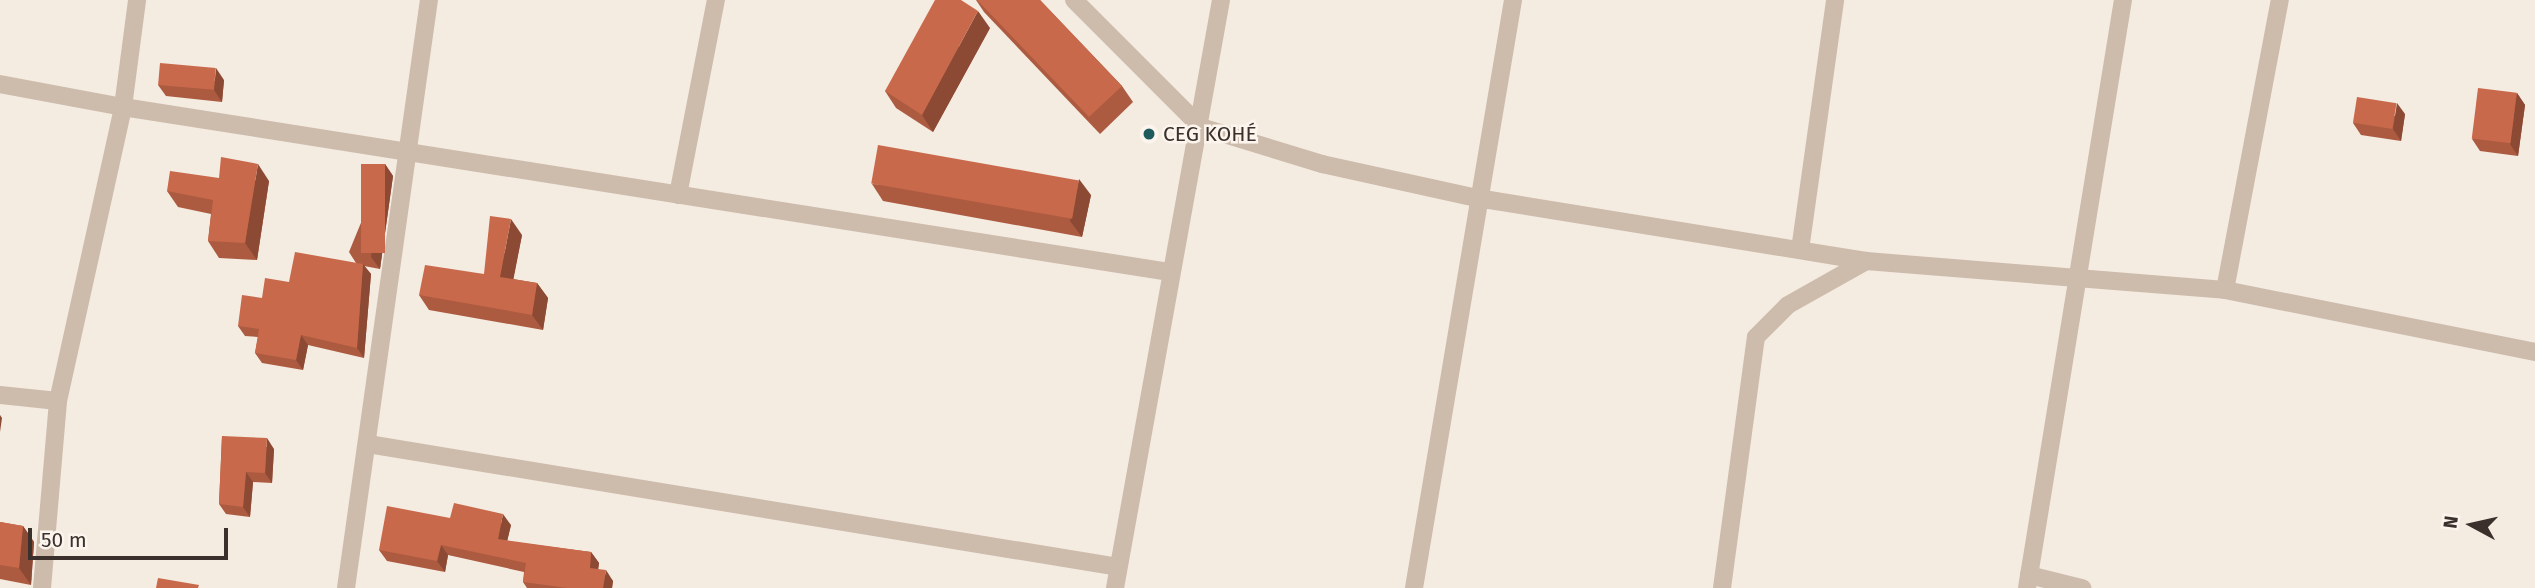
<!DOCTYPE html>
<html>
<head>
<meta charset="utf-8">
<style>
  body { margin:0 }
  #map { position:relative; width:2535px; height:588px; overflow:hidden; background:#f4ebe1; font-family:"Fira Sans",sans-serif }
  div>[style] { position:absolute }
  .minor>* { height:18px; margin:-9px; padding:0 9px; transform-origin:9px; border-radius:9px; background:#cdbbac }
  .wall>* { inset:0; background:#ac5a40 }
  .shaded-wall>* { inset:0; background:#8c4a34 }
  .building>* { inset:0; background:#c8694b; transform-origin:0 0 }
  .dots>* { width:19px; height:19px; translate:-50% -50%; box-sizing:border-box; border:4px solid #fbf5ee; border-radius:50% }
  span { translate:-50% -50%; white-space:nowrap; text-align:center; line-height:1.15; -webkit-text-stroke:5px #fbf5ee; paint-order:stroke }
  .poi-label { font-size:21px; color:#3b302b }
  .left { translate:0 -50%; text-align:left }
  .north { position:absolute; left:2437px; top:490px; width:70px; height:70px; -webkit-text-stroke:5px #fbf5ee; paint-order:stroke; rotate:278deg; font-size:19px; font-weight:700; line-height:28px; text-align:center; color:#3b302b }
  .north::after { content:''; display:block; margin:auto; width:24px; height:32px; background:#3b302b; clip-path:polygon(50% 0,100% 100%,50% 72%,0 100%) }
  .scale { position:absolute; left:28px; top:528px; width:200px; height:32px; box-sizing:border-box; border:4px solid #3b302b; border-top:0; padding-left:9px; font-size:21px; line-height:24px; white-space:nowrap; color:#3b302b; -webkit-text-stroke:5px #fbf5ee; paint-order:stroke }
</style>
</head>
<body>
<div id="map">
  <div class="minor">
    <div style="left:1074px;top:0;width:180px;rotate:45deg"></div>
    <div style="left:1201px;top:127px;width:127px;rotate:17deg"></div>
    <div style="left:1322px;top:164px;width:159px;rotate:12.4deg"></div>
    <div style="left:1477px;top:198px;width:394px;rotate:9.2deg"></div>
    <div style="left:1866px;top:261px;width:360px;rotate:4.6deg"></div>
    <div style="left:2225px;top:290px;width:316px;rotate:11.3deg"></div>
    <div style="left:0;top:84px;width:125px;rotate:10.6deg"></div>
    <div style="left:123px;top:107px;width:1060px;rotate:8.96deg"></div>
    <div style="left:678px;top:195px;width:199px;rotate:-79deg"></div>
    <div style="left:1800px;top:250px;width:252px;rotate:-82deg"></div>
    <div style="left:2225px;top:290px;width:295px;rotate:-79.3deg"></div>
    <div style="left:0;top:395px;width:58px;rotate:5.9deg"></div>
    <div style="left:368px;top:444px;width:760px;rotate:9.31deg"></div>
    <div style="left:2029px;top:575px;width:55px;rotate:13.8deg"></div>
    <div style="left:42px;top:588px;width:188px;rotate:-85.1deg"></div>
    <div style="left:58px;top:401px;width:301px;rotate:-77.5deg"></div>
    <div style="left:123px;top:107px;width:108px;rotate:-82.5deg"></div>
    <div style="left:346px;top:588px;width:594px;rotate:-81.97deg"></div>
    <div style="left:1115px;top:588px;width:597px;rotate:-79.78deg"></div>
    <div style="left:1414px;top:588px;width:596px;rotate:-80.44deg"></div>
    <div style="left:1722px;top:588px;width:253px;rotate:-82.3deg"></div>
    <div style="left:1756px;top:337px;width:45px;rotate:-45deg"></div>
    <div style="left:1788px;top:305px;width:90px;rotate:-29.4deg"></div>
    <div style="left:2027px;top:588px;width:596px;rotate:-80.73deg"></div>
  </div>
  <div class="wall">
    <div style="clip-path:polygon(976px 0,1040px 0,1122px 86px,1133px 102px,1100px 134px,984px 12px)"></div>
    <div style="clip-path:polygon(990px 28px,933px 132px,896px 108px,885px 91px)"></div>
    <div style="clip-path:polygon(224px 80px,222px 102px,166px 96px,158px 85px)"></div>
    <div style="clip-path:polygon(2517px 93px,2525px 105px,2518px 156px,2480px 151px,2472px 139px)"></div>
    <div style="clip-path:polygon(2405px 114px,2401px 141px,2361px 135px,2353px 123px)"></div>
    <div style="clip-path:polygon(385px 164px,393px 176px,380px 269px,364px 266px,371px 274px,364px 358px,308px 345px,303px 370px,262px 363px,255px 353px,258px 337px,245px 336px,238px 326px,262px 298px,289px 282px,356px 263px,349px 252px)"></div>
    <div style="clip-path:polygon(219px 178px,269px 181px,257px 260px,219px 258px,208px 241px,211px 214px,178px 207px,167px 191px)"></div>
    <div style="clip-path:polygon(872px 184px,1091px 195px,1082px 237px,883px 201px)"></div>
    <div style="clip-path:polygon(522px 235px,513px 279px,537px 283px,548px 298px,543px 330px,429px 310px,419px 295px,484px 274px)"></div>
    <div style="clip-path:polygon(222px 436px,274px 449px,272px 483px,253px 482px,250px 517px,226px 514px,219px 504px)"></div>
    <div style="clip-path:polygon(450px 518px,511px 525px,507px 541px,591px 552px,599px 563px,598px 569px,613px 581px,612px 588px,527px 588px,523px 582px,524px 572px,448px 555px,445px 572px,387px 561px,379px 550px)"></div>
    <div style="clip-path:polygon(0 522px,23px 526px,34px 542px,31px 585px,0 579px)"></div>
  </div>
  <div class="shaded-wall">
    <div style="clip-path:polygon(978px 11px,990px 28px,933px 132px,922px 115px)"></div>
    <div style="clip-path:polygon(216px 68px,224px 80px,222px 102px,214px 90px)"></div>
    <div style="clip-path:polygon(2517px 93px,2525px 105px,2518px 156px,2510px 144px)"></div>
    <div style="clip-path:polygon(2397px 103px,2405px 114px,2401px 141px,2393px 129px)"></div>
    <div style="clip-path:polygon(258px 164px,269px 181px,257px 260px,245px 243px)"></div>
    <div style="clip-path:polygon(385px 164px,393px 176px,380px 269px,371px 257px)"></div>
    <div style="clip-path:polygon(1079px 179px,1091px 195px,1082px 237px,1070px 221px)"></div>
    <div style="clip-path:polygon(511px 219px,522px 235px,511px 292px,500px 277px)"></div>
    <div style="clip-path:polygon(363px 264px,371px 274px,364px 358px,357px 348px)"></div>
    <div style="clip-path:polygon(537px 283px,548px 298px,543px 330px,532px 315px)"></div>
    <div style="clip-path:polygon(301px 335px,308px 345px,303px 370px,296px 360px)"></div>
    <div style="clip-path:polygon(0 415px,2px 418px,0 432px)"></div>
    <div style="clip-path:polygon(267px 438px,274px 449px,272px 483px,265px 473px)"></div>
    <div style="clip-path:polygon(246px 472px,253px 482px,250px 517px,243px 507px)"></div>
    <div style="clip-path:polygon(503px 514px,511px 525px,505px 550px,498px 539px)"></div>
    <div style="clip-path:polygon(23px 526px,34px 542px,31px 585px,19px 568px)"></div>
    <div style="clip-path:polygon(441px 545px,448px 555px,445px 572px,437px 561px)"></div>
    <div style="clip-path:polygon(591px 552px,599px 563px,597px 579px,590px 568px)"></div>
    <div style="clip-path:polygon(606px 570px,613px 581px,612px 588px,603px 588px)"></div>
  </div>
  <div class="building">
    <div style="clip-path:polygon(935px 0,961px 0,978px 11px,922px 115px,885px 91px)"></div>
    <div style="clip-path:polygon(977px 0,1040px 0,1122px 86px,1089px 117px)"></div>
    <div style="left:160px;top:63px;width:56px;height:22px;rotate:5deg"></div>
    <div style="left:2478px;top:88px;width:39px;height:51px;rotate:7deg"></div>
    <div style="left:2357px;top:97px;width:40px;height:26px;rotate:9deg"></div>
    <div style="left:878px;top:145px;width:204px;height:39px;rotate:10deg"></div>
    <div style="clip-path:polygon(221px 157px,258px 164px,245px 243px,208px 241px,213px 200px,167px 191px,170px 171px,219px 178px)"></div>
    <div style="left:361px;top:164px;width:24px;height:89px"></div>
    <div style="clip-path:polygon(490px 216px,511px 219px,500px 277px,537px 283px,532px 315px,419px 295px,425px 265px,484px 274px)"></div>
    <div style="clip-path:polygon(295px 252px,363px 264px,357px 348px,301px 335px,296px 360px,255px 353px,259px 329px,238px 326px,242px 295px,262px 298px,265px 278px,289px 282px)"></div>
    <div style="clip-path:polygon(222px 436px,267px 438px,265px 473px,246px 472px,243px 507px,219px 504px)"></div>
    <div style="clip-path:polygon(454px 503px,503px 514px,498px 539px,591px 552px,590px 568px,606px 570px,603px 588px,567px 588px,523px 582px,526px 563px,441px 545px,437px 561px,379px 550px,387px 506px,450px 518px)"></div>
    <div style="clip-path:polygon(0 522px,23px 526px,19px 568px,0 565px)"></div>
    <div style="clip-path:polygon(158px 578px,199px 585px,198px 588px,156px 588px)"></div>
  </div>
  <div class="dots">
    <div style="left:1149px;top:134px;background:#1f5a5e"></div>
  </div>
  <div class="poi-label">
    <span class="left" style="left:1163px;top:134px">CEG KOHÉ</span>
  </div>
  <div class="north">N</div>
  <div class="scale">50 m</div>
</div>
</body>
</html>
